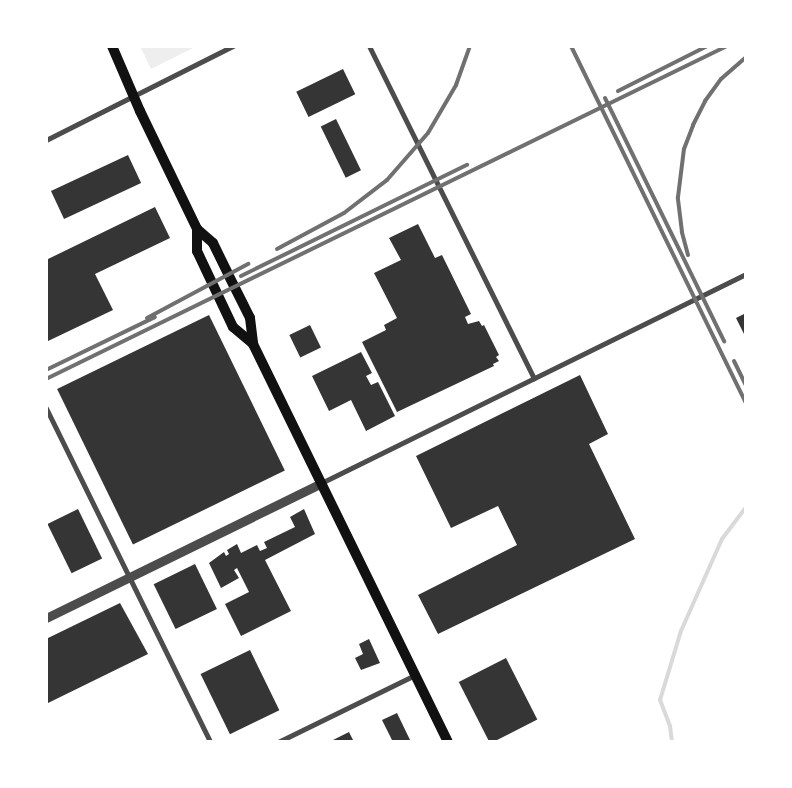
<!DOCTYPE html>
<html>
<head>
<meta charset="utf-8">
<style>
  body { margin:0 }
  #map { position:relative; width:792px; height:788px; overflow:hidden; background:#fff; font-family:Quicksand,sans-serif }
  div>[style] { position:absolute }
  .green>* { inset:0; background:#eee }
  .stream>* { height:4px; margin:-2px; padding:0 2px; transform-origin:2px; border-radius:2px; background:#d9d9d9 }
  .building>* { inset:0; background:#353535; transform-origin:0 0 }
  .minor>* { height:5px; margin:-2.5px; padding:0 2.5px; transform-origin:2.5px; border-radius:2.5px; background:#4c4c4c }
  .tertiary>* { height:9px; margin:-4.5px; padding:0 4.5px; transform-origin:4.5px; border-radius:4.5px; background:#4c4c4c }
  .secondary>* { height:10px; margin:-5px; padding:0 5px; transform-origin:5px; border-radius:5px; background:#111 }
  .rail>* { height:4px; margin:-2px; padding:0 2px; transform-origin:2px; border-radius:2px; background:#707070 }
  span { translate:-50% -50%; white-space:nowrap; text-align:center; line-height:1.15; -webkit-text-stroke:4px #fff; paint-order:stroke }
  .frame { position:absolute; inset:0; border:48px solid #fff; pointer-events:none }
</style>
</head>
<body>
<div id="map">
  <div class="green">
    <div style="clip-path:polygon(140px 46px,197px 46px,151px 69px)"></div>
  </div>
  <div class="stream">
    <div style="left:672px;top:742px;width:16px;rotate:-97deg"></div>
    <div style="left:670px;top:726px;width:28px;rotate:-111deg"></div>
    <div style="left:660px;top:700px;width:72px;rotate:-73.1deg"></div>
    <div style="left:681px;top:631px;width:101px;rotate:-66deg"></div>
    <div style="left:722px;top:539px;width:40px;rotate:-53deg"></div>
  </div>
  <div class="building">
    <div style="left:343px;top:69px;width:28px;height:52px;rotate:64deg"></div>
    <div style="left:336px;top:119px;width:57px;height:17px;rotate:64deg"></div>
    <div style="left:128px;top:155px;width:31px;height:85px;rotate:65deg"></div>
    <div style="clip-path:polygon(155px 207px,170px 238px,95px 274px,113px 310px,46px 342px,46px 260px)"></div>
    <div style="clip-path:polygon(418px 224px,435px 258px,442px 255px,471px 314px,465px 317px,468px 324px,479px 321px,482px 326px,484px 325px,499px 355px,496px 357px,499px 361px,493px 364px,494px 366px,397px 412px,362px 342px,386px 330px,384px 325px,397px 318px,374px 273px,401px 260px,389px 238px)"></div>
    <div style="clip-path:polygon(746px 313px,746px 338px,736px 318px)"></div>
    <div style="left:209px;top:315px;width:173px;height:169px;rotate:64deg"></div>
    <div style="left:310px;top:325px;width:25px;height:23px;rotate:64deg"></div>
    <div style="clip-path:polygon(361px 352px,372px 373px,366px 376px,371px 385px,378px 382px,395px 416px,366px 431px,351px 400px,329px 411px,312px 376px)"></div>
    <div style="clip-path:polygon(580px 375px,608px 434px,589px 444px,635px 539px,438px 634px,418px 595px,517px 545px,498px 506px,451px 528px,416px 456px)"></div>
    <div style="left:78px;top:509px;width:55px;height:34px;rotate:64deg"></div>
    <div style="clip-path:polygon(304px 509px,315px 534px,265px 560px,291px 611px,241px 636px,225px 604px,249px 592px,237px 568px,234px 570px,239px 578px,221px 588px,209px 563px,224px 552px,226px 556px,229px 554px,227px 550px,237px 544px,241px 553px,257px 545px,260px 551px,267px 548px,264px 542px,295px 527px,290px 517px)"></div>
    <div style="left:195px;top:564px;width:50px;height:46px;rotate:64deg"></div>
    <div style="clip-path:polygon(120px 603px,148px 654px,46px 704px,46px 639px)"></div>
    <div style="clip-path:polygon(369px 639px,380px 663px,361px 670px,355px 658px,363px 654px,359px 644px)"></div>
    <div style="left:250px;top:650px;width:67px;height:55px;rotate:64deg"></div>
    <div style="left:506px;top:658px;width:69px;height:53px;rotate:63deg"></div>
    <div style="clip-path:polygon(397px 713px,411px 742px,393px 742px,382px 720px)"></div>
    <div style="clip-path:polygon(349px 732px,354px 742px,329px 742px)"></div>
  </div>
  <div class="minor">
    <div style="left:369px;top:46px;width:371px;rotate:63.6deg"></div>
    <div style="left:46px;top:140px;width:209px;rotate:-26.7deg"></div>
    <div style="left:46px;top:408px;width:372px;rotate:63.8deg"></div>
    <div style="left:321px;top:483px;width:474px;rotate:-26.2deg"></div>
    <div style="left:278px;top:742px;width:153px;rotate:-26.1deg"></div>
  </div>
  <div class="tertiary">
    <div style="left:46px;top:618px;width:306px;rotate:-26.1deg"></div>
  </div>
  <div class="secondary">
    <div style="left:112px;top:46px;width:71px;rotate:66.7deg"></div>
    <div style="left:140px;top:111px;width:131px;rotate:64.2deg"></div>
    <div style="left:197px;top:229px;width:21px;rotate:41deg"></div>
    <div style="left:213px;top:243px;width:34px;rotate:64deg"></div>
    <div style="left:228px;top:274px;width:49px;rotate:63.4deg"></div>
    <div style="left:250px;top:318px;width:26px;rotate:83deg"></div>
    <div style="left:253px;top:344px;width:443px;rotate:63.9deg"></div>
    <div style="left:197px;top:229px;width:22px;rotate:90deg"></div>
    <div style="left:197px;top:251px;width:84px;rotate:64.7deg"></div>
    <div style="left:233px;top:327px;width:26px;rotate:40deg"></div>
  </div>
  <div class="rail">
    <div style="left:571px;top:46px;width:398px;rotate:63.9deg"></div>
    <div style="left:618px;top:91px;width:100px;rotate:-26.8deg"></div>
    <div style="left:605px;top:98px;width:271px;rotate:63.9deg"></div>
    <div style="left:277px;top:249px;width:76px;rotate:-28.2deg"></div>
    <div style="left:344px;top:213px;width:54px;rotate:-37.5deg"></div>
    <div style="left:387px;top:180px;width:62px;rotate:-48.9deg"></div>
    <div style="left:428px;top:133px;width:56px;rotate:-59.7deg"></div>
    <div style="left:456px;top:85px;width:41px;rotate:-70.3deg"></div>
    <div style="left:688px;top:255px;width:24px;rotate:-105deg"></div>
    <div style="left:682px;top:232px;width:35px;rotate:-97deg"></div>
    <div style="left:678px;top:197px;width:48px;rotate:-82.9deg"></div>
    <div style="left:684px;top:149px;width:26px;rotate:-69deg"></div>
    <div style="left:693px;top:125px;width:27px;rotate:-63deg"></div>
    <div style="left:705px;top:101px;width:27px;rotate:-54deg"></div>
    <div style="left:721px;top:79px;width:33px;rotate:-41deg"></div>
    <div style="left:241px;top:276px;width:252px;rotate:-26.2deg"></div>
    <div style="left:147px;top:318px;width:115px;rotate:-28.1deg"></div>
    <div style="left:734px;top:361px;width:28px;rotate:64deg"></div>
    <div style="left:46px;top:370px;width:121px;rotate:-25.9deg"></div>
    <div style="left:46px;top:379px;width:758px;rotate:-26.06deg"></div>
  </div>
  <div class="frame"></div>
</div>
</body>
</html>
